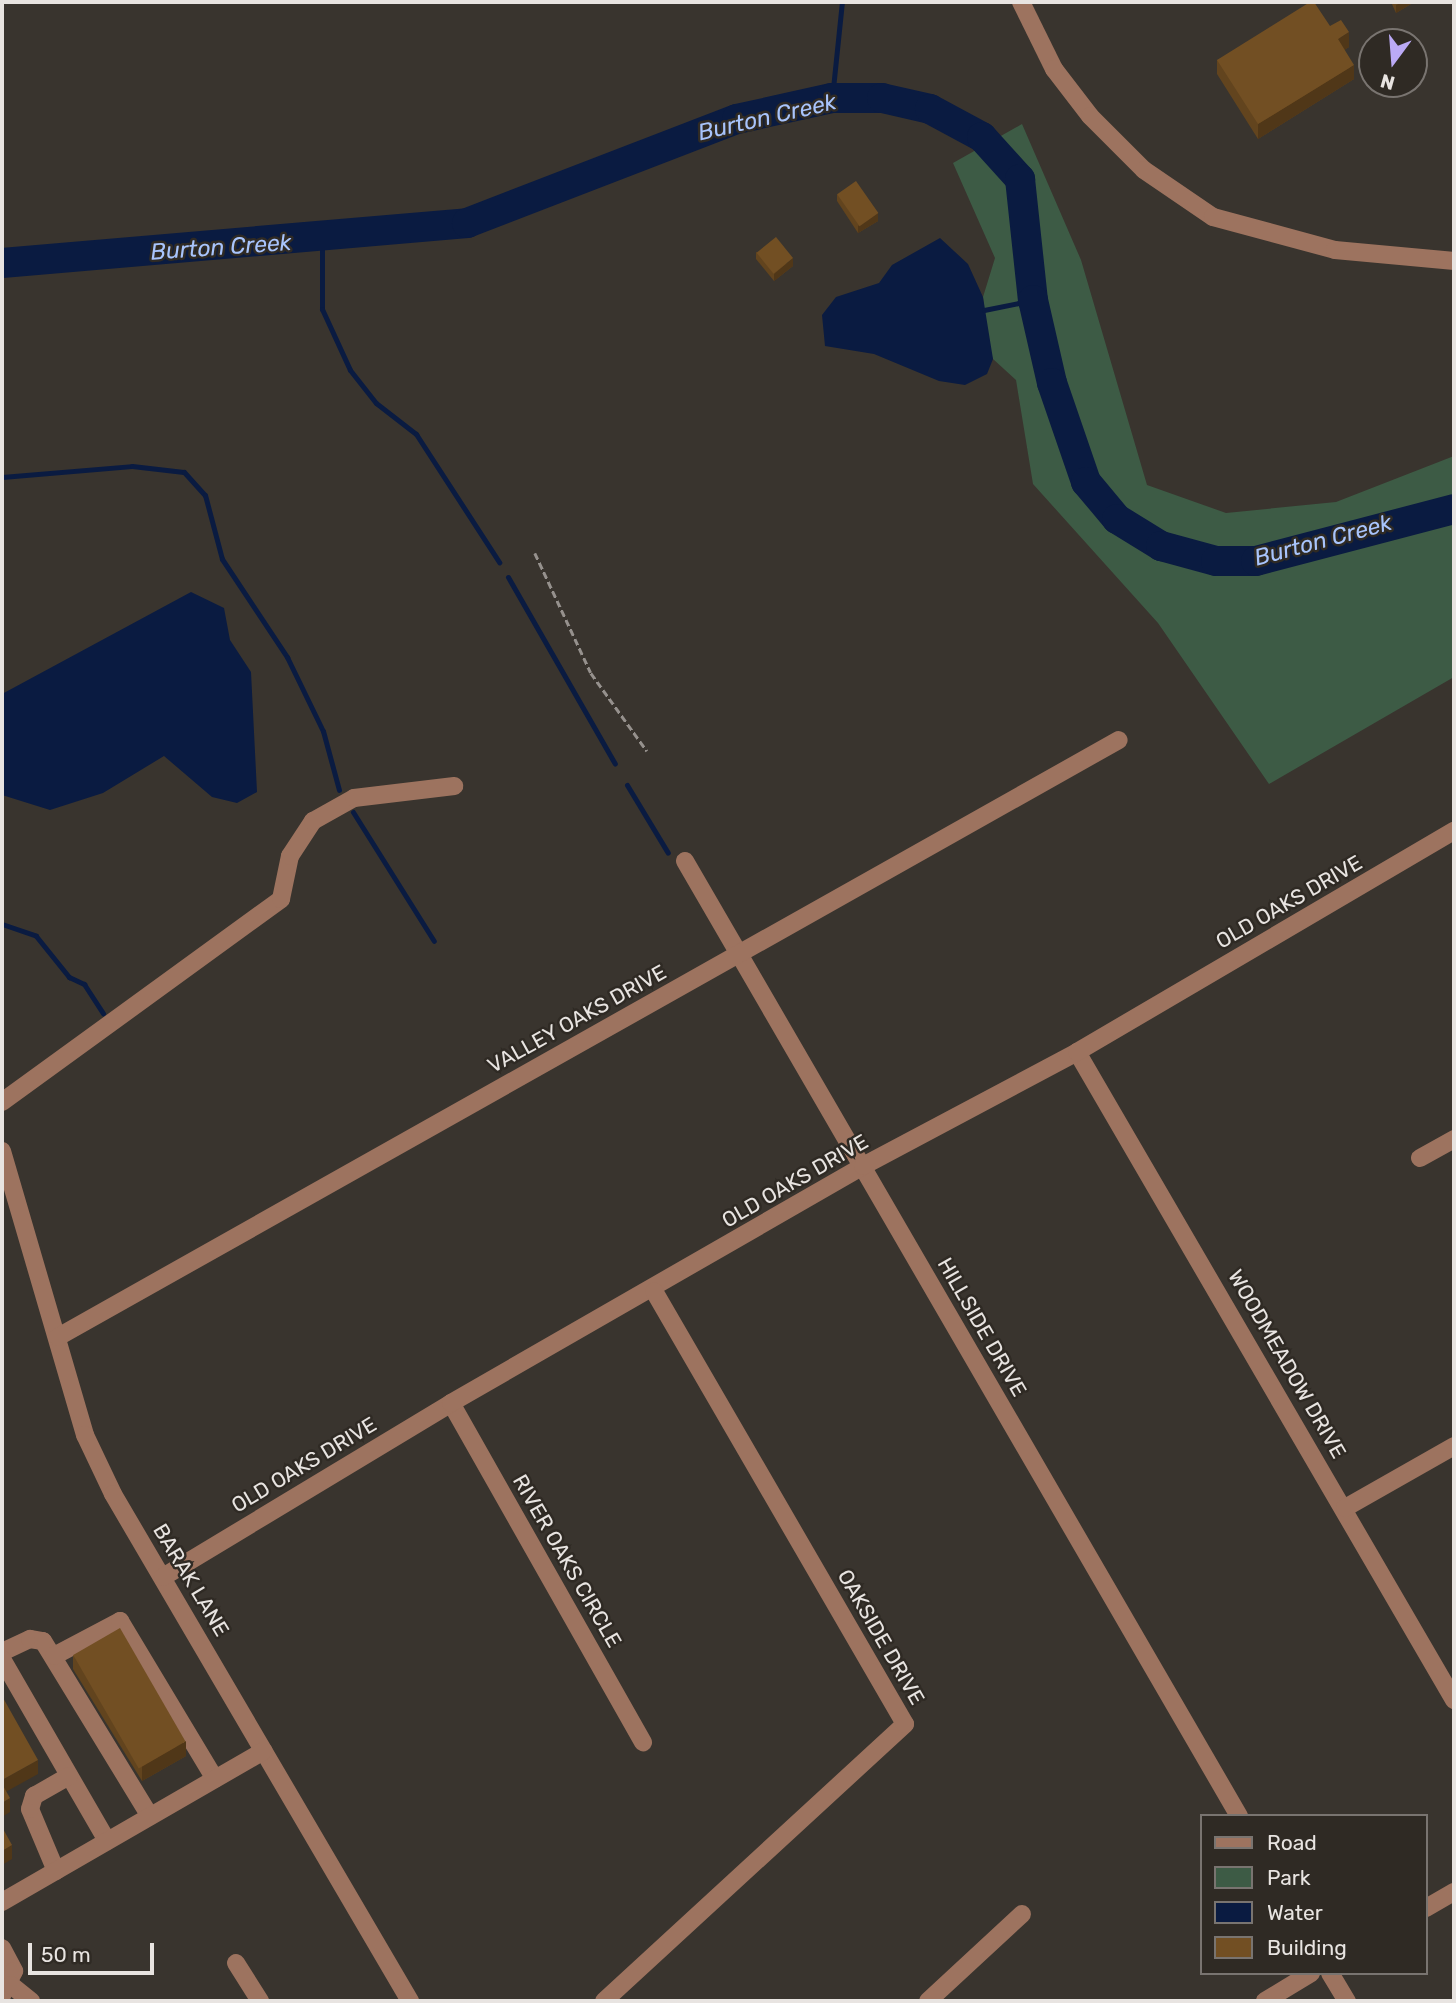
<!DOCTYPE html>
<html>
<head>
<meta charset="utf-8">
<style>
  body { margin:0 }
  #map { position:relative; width:1456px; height:2003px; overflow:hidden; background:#39342e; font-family:Rubik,sans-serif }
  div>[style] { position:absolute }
  .green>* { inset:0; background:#3d5b45 }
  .water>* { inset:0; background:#0a1b41 }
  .stream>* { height:5px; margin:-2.5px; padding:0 2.5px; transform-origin:2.5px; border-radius:2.5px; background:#0a1b41 }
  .river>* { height:30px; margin:-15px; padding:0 15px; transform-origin:15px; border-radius:15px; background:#0a1b41 }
  .path>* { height:2.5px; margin-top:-1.25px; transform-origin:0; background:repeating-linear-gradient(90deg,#96918d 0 7px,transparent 0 10.5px) }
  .minor>* { height:18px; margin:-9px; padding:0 9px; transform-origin:9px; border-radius:9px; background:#9d735f }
  .wall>* { inset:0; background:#62441e }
  .shaded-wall>* { inset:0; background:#503718 }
  .building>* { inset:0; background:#724f23; transform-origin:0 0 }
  span { translate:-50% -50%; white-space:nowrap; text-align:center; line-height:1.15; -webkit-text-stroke:5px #2f2a24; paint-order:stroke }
  .street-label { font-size:21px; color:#e8e4e1 }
  .water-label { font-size:23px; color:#a8c4fc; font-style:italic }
  .frame { position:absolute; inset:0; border:4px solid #e8e4e1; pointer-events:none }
  .legend { position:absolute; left:1200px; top:1814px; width:228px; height:161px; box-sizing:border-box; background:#2f2a24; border:2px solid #797470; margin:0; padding:9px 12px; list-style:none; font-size:21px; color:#e8e4e1 }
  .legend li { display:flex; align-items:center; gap:14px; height:35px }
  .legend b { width:35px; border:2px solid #797470 }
  .north { position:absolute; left:1358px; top:28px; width:70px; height:70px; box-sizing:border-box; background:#2f2a24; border:2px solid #797470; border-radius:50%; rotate:196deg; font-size:19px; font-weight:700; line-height:28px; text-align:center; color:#e8e4e1 }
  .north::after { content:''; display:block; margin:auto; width:24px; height:32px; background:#bbaaf6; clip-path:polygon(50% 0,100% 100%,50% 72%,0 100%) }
  .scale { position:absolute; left:28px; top:1943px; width:126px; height:32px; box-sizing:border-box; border:4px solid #e8e4e1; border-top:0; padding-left:9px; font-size:21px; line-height:24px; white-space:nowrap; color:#e8e4e1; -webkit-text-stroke:5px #2f2a24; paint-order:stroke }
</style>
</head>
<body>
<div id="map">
  <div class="green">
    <div style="clip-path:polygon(1022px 124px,1081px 260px,1147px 485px,1226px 513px,1336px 502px,1454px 456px,1454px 677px,1269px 784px,1158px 623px,1033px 484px,1016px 380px,993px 359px,987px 342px,983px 297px,995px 258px,953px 163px)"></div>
  </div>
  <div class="water">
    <div style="clip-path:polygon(940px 238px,968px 264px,983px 297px,993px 359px,987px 374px,965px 385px,939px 381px,874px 354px,825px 346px,822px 315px,836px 297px,879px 283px,892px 265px)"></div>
    <div style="clip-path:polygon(191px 592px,224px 608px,230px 640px,251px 672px,257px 792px,237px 803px,212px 797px,164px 756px,103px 793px,50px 810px,2px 795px,2px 694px)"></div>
  </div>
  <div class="stream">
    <div style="left:832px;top:98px;width:97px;rotate:-84.1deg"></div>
    <div style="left:322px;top:240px;width:69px;rotate:90deg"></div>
    <div style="left:322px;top:309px;width:67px;rotate:65.3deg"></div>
    <div style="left:350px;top:370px;width:42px;rotate:51.8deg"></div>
    <div style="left:376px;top:403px;width:51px;rotate:37.8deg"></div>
    <div style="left:416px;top:434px;width:153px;rotate:57deg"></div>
    <div style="left:984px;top:310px;width:50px;rotate:-11.5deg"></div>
    <div style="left:2px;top:477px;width:130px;rotate:-4.8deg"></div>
    <div style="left:132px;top:466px;width:52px;rotate:6.6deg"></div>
    <div style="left:184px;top:472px;width:31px;rotate:48deg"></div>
    <div style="left:205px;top:495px;width:66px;rotate:75.1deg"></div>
    <div style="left:222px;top:559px;width:118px;rotate:56.4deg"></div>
    <div style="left:287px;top:657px;width:82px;rotate:64.1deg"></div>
    <div style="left:323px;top:731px;width:61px;rotate:74.8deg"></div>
    <div style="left:508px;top:577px;width:215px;rotate:60.2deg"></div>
    <div style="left:627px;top:785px;width:79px;rotate:58.9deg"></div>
    <div style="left:353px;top:812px;width:152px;rotate:57.9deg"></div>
    <div style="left:2px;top:924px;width:36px;rotate:19deg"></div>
    <div style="left:36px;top:936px;width:53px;rotate:51.2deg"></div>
    <div style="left:69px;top:977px;width:17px;rotate:25deg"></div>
    <div style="left:84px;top:984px;width:35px;rotate:57deg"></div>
  </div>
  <div class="river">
    <div style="left:2px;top:263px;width:467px;rotate:-4.9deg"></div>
    <div style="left:467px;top:223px;width:289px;rotate:-21.1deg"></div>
    <div style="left:737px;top:119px;width:97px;rotate:-12.5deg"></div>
    <div style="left:832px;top:98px;width:50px"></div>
    <div style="left:882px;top:98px;width:49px;rotate:12.9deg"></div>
    <div style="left:930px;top:109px;width:59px;rotate:28.3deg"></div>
    <div style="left:982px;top:137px;width:57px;rotate:47.9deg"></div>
    <div style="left:1020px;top:179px;width:122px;rotate:83.9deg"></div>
    <div style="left:1033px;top:300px;width:85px;rotate:77.1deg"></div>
    <div style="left:1052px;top:383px;width:105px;rotate:71deg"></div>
    <div style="left:1086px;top:482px;width:48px;rotate:50deg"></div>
    <div style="left:1117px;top:519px;width:52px;rotate:31.5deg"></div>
    <div style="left:1161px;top:546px;width:57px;rotate:15.3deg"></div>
    <div style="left:1216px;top:561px;width:40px"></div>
    <div style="left:1256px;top:561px;width:205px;rotate:-14.7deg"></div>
  </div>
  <div class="path">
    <div style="left:535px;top:553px;width:132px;rotate:65deg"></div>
    <div style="left:591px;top:673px;width:96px;rotate:54.3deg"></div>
  </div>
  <div class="minor">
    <div style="left:1021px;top:2px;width:75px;rotate:63.8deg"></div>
    <div style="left:1054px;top:69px;width:59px;rotate:52.5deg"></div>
    <div style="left:1090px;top:116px;width:76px;rotate:45deg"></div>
    <div style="left:1144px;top:170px;width:83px;rotate:34.3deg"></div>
    <div style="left:1213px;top:217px;width:126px;rotate:15.1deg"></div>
    <div style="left:1335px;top:250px;width:120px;rotate:5.3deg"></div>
    <div style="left:685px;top:861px;width:1104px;rotate:59.88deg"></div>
    <div style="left:1077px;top:1052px;width:750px;rotate:59.81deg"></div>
    <div style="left:2px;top:1102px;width:345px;rotate:-36deg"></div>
    <div style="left:281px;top:899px;width:44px;rotate:-78.2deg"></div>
    <div style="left:290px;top:856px;width:42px;rotate:-56.7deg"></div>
    <div style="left:313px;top:821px;width:47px;rotate:-29.3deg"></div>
    <div style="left:354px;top:798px;width:101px;rotate:-6.8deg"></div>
    <div style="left:2px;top:1151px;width:296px;rotate:73.7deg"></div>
    <div style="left:85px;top:1435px;width:65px;rotate:64.6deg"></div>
    <div style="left:113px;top:1494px;width:588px;rotate:59.64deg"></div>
    <div style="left:1420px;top:1158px;width:39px;rotate:-29deg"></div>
    <div style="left:58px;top:1337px;width:1217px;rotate:-29.37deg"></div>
    <div style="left:451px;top:1403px;width:390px;rotate:60.5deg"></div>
    <div style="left:1345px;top:1508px;width:125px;rotate:-29.6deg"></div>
    <div style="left:163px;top:1577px;width:336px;rotate:-31.1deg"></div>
    <div style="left:451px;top:1403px;width:475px;rotate:-29.9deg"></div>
    <div style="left:863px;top:1166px;width:242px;rotate:-28deg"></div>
    <div style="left:1077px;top:1052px;width:437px;rotate:-30.4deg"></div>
    <div style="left:2px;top:1652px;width:31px;rotate:-25deg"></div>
    <div style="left:30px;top:1639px;width:13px;rotate:9deg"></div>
    <div style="left:43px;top:1641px;width:205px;rotate:58.6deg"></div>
    <div style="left:54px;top:1656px;width:75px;rotate:-27.9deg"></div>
    <div style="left:120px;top:1621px;width:184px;rotate:59deg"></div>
    <div style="left:2px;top:1659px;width:210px;rotate:60deg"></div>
    <div style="left:56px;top:1871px;width:67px;rotate:-112.8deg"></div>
    <div style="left:30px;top:1809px;width:14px;rotate:-73deg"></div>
    <div style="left:34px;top:1796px;width:40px;rotate:-29.7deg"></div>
    <div style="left:2px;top:1902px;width:302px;rotate:-30deg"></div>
    <div style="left:1426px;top:1908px;width:32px;rotate:-30deg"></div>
    <div style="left:2px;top:1948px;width:26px;rotate:62deg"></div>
    <div style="left:14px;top:1971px;width:28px;rotate:116deg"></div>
    <div style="left:236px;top:1963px;width:45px;rotate:57.7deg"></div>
    <div style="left:1330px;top:1973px;width:33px;rotate:59deg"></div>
    <div style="left:11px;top:1985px;width:26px;rotate:39deg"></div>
    <div style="left:604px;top:2001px;width:409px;rotate:-42.6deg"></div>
    <div style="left:905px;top:1724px;width:500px;rotate:-120.1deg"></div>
    <div style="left:928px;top:2001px;width:128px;rotate:-42.8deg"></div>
    <div style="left:1265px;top:2001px;width:54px;rotate:-31.3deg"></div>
  </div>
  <div class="wall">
    <div style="clip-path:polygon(1391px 2px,1411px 2px,1411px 4px,1396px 13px)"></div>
    <div style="clip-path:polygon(1330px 26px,1349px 47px,1344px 50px,1354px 79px,1258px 139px,1217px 74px,1217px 60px)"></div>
    <div style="clip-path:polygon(837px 194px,878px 221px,858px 233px,837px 201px)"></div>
    <div style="clip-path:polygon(756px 252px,793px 266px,774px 281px,756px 259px)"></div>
    <div style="clip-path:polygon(73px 1655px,186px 1756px,142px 1781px,73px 1669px)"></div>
  </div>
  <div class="shaded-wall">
    <div style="clip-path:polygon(1403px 2px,1411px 2px,1411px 4px,1396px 13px,1396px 5px)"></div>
    <div style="clip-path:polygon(1349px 32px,1349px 47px,1338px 54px,1338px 39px)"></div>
    <div style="clip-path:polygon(1354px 65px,1354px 79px,1258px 139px,1258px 124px)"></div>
    <div style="clip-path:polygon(878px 213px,878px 221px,858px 233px,858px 226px)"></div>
    <div style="clip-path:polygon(793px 258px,793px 266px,774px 281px,774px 274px)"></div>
    <div style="clip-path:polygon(186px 1741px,186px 1756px,142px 1781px,142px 1766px)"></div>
    <div style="clip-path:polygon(38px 1760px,38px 1774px,2px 1794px,2px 1780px)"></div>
    <div style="clip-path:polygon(10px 1798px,10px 1812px,2px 1817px,2px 1803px)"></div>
    <div style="clip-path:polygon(12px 1845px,12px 1859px,2px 1865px,2px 1851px)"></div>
  </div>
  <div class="building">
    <div style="clip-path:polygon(1310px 2px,1314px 2px,1330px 26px,1341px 20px,1349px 32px,1338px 39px,1354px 65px,1258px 124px,1217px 60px)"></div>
    <div style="left:856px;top:181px;width:39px;height:23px;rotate:55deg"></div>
    <div style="left:776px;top:237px;width:27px;height:25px;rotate:51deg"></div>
    <div style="left:120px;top:1628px;width:131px;height:54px;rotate:60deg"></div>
    <div style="clip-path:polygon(2px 1696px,38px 1760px,2px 1780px)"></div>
    <div style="clip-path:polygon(2px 1784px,10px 1798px,2px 1803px)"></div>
    <div style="clip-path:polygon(2px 1827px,12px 1845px,2px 1851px)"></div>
  </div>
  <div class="street-label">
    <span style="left:1289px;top:902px;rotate:-30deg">OLD OAKS DRIVE</span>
    <span style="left:577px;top:1019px;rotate:-29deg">VALLEY OAKS DRIVE</span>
    <span style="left:795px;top:1181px;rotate:-30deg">OLD OAKS DRIVE</span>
    <span style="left:982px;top:1327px;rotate:60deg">HILLSIDE DRIVE</span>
    <span style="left:1287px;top:1364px;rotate:60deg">WOODMEADOW DRIVE</span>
    <span style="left:304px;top:1465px;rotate:-31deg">OLD OAKS DRIVE</span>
    <span style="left:567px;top:1561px;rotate:60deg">RIVER OAKS CIRCLE</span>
    <span style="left:191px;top:1580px;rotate:59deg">BARAK LANE</span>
    <span style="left:881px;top:1637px;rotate:60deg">OAKSIDE DRIVE</span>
  </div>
  <div class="water-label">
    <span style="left:767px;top:117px;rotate:-13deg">Burton Creek</span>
    <span style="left:221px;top:247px;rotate:-4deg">Burton Creek</span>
    <span style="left:1323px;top:540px;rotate:-15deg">Burton Creek</span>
  </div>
  <div class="frame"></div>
  <ul class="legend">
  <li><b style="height:9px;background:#9d735f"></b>Road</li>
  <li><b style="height:19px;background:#3d5b45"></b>Park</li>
  <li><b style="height:19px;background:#0a1b41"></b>Water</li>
  <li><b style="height:19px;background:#724f23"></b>Building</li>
  </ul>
  <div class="north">N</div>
  <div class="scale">50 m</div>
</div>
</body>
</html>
